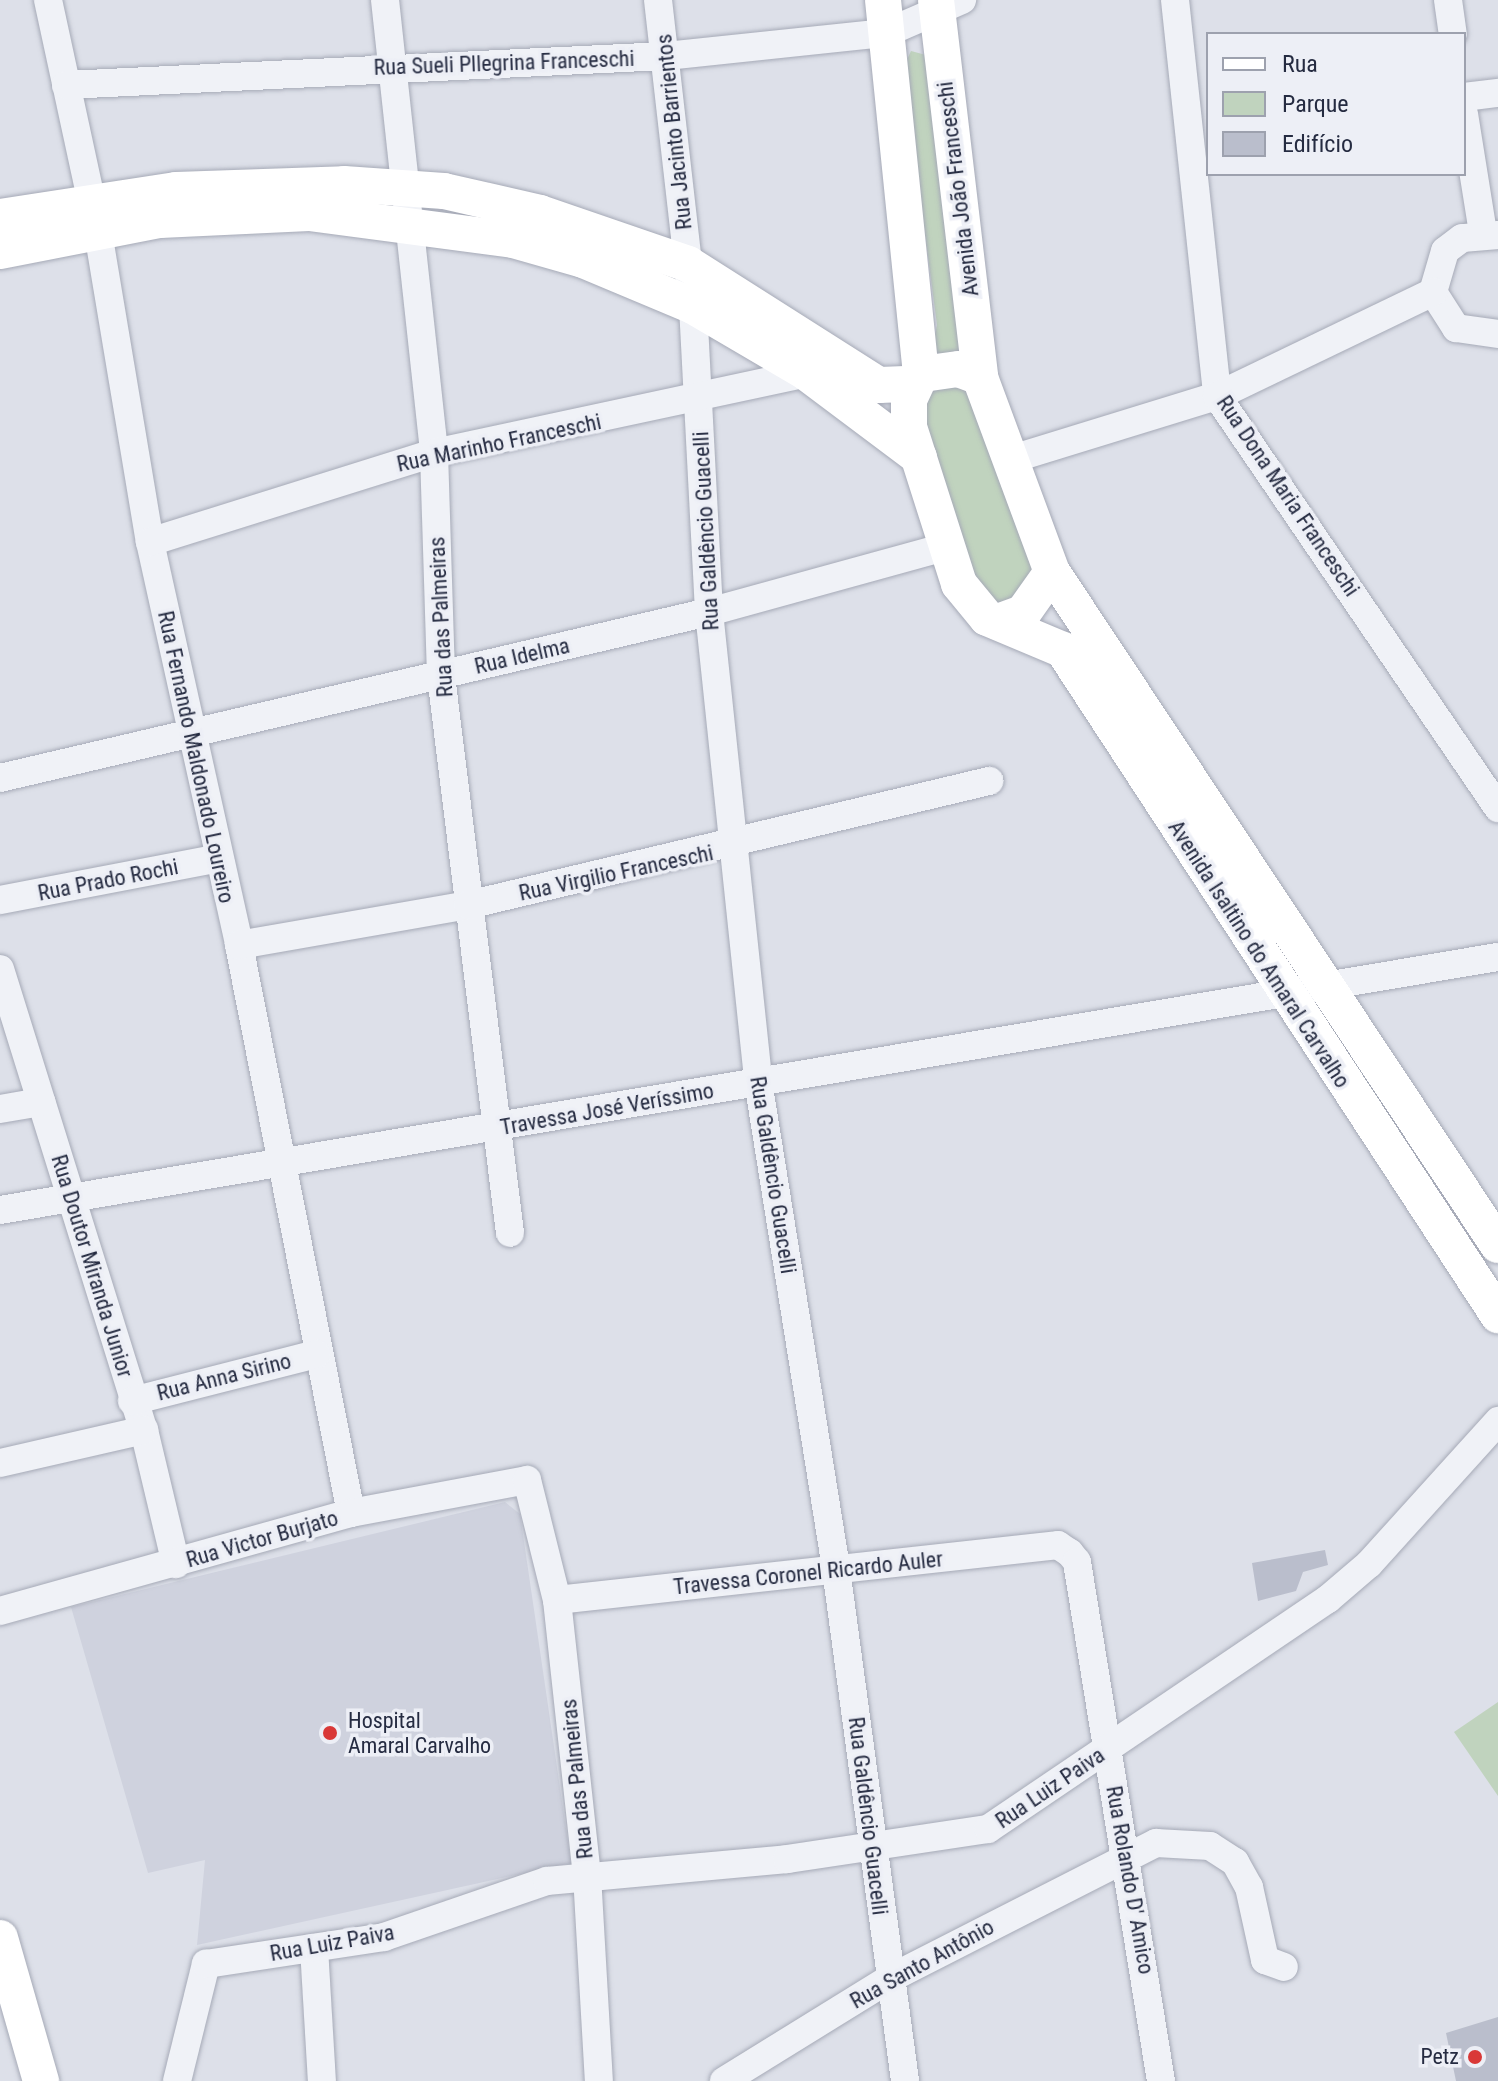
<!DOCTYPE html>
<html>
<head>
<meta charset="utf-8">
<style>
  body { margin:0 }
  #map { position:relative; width:1498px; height:2081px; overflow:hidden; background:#dde0e9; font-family:"Roboto Condensed",sans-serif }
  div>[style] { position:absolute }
  .built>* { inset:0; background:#cfd2de }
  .green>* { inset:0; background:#c0d3be }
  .building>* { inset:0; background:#babecc }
  .roads { filter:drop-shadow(0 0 2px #a6aab7) drop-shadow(0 0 2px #a6aab7) }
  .minor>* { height:28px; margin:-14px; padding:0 14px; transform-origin:14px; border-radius:14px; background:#f0f2f7 }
  .major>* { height:36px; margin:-18px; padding:0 18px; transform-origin:18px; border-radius:18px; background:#fff }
  .dots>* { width:22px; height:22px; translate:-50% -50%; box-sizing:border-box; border:4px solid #edeff6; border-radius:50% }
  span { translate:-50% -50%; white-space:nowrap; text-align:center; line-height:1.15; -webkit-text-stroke:7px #edeff6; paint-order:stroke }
  .street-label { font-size:22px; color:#252b41 }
  .poi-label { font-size:22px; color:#252b41 }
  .left { translate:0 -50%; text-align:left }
  .right { translate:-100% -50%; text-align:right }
  .legend { position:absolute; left:1206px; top:32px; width:260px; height:144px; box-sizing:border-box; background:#edeff6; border:2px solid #9da1ae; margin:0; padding:10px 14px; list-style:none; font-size:24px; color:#252b41 }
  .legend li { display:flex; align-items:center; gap:16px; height:40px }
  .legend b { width:40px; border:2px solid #9da1ae }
</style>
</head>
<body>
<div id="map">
  <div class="built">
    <div style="clip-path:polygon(505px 1502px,520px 1514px,571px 1863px,197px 1945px,205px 1860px,148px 1873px,71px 1607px)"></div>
  </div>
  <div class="green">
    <div style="clip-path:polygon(911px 51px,926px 55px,967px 364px,930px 359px,937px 325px,903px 68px)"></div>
    <div style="clip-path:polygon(926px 385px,965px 386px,1030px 558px,1034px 580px,1001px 610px,979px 594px,915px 408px)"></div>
    <div style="clip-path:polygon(1498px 1702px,1498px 1796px,1454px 1732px)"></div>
  </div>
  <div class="building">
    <div style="clip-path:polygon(1325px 1550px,1328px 1565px,1303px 1572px,1296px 1591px,1258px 1601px,1252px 1563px)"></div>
    <div style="clip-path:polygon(1498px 2017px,1498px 2081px,1456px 2081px,1446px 2033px)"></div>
  </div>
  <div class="roads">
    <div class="minor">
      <div style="left:48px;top:0;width:237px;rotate:77.8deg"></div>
      <div style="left:98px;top:232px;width:314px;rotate:80.5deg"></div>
      <div style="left:150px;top:542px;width:413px;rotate:77.5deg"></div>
      <div style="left:239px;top:945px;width:579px;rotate:78.85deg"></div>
      <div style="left:385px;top:0;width:456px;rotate:83.8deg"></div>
      <div style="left:434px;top:453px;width:223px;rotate:88.2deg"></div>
      <div style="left:441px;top:676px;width:561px;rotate:82.94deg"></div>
      <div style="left:658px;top:0;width:308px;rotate:83.5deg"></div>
      <div style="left:693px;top:306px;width:306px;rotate:87deg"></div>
      <div style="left:709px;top:612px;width:472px;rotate:84deg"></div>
      <div style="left:758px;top:1081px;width:494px;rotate:80.9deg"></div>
      <div style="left:836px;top:1569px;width:517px;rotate:82.32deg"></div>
      <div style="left:1175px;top:0;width:398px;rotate:83.9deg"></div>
      <div style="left:1217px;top:396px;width:499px;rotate:55.7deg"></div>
      <div style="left:1448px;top:0;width:34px;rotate:82deg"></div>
      <div style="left:66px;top:85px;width:601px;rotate:-2.77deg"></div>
      <div style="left:666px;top:56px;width:221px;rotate:-6deg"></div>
      <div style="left:886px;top:33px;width:83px;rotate:-23.5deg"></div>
      <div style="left:1464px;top:97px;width:34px;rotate:-7deg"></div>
      <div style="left:1464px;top:114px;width:120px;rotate:80.9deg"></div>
      <div style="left:1498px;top:235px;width:36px;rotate:175deg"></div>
      <div style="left:1462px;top:238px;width:21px;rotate:143deg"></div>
      <div style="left:1445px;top:251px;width:43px;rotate:106.3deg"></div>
      <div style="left:1433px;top:292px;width:43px;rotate:57.4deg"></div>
      <div style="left:1456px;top:328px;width:42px;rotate:8.1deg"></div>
      <div style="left:1012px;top:459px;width:214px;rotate:-17.1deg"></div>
      <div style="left:1217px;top:396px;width:240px;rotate:-25.7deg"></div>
      <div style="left:150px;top:542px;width:298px;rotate:-17.4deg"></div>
      <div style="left:434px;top:453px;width:381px;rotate:-12.1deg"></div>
      <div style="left:0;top:778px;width:728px;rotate:-13.18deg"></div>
      <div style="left:709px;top:612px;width:249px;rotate:-15.4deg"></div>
      <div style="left:0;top:900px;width:219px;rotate:-10.8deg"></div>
      <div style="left:239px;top:945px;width:232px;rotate:-9.9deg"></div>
      <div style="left:468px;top:905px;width:536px;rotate:-13.39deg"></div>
      <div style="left:0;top:969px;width:483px;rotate:72.7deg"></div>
      <div style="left:144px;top:1430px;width:138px;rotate:76.6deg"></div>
      <div style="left:0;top:1109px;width:42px;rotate:-9.7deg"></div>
      <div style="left:0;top:1210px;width:1519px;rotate:-9.59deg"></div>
      <div style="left:132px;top:1401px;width:190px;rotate:-14.3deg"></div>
      <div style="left:0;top:1463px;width:148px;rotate:-12.9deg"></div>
      <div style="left:557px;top:1600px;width:504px;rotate:-6.26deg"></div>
      <div style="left:1058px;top:1545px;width:14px;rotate:34deg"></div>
      <div style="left:1070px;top:1553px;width:11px;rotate:52deg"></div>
      <div style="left:1077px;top:1562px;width:526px;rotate:80.81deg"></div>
      <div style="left:0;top:1611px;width:364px;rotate:-15.6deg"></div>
      <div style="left:351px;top:1513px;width:179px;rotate:-10.6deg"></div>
      <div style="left:527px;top:1480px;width:124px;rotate:76deg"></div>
      <div style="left:557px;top:1600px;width:277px;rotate:83.8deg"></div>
      <div style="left:587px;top:1875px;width:206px;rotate:86.7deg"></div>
      <div style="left:314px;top:1948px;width:133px;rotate:86.6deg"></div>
      <div style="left:177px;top:2081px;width:121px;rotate:-76.1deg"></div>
      <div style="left:206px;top:1964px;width:180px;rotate:-8.6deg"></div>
      <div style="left:384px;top:1937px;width:172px;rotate:-19deg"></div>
      <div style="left:547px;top:1881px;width:241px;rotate:-5.2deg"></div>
      <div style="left:787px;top:1859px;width:203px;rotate:-8.5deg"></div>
      <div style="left:988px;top:1829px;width:410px;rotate:-34.1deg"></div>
      <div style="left:1328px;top:1599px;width:54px;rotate:-40.5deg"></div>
      <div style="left:1369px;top:1564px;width:193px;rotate:-47.9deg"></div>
      <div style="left:724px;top:2081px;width:194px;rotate:-31.7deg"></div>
      <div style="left:889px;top:1979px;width:300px;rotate:-27deg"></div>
      <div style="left:1156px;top:1843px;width:54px;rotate:3.2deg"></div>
      <div style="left:1210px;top:1846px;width:30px;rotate:33deg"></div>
      <div style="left:1235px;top:1862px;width:29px;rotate:61deg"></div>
      <div style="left:1249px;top:1887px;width:75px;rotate:77.6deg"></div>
      <div style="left:1265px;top:1960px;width:20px;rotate:20deg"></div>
    </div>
    <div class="major">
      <div style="left:883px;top:0;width:376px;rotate:84.2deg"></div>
      <div style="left:936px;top:0;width:380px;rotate:83.3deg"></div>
      <div style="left:0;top:217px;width:178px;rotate:-8.7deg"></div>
      <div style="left:176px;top:190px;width:168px;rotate:-2deg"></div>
      <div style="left:344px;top:184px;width:100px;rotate:4deg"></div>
      <div style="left:444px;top:191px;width:98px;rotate:12.9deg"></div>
      <div style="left:540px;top:213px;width:157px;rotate:19deg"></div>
      <div style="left:688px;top:264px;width:226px;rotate:32.4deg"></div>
      <div style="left:879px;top:385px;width:33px;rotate:-2deg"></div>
      <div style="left:0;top:251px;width:163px;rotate:-11deg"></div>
      <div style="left:160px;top:220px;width:149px;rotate:-2.7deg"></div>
      <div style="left:309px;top:213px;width:206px;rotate:7.5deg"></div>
      <div style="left:513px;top:240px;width:73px;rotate:15.9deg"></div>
      <div style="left:583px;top:260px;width:119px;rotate:22.7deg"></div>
      <div style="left:693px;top:306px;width:132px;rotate:30.4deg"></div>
      <div style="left:807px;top:373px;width:140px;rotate:36.9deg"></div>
      <div style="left:998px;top:622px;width:27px;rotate:-20deg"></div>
      <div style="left:1023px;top:613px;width:50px;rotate:-54.7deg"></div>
      <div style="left:1498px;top:1245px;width:807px;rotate:-123.53deg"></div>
      <div style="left:1052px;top:572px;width:208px;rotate:-110.3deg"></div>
      <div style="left:980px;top:377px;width:23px;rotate:-160deg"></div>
      <div style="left:958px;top:369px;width:37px;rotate:172deg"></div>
      <div style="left:921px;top:374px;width:29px;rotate:115deg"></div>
      <div style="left:909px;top:400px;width:27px;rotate:90deg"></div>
      <div style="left:909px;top:427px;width:165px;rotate:72.3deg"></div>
      <div style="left:959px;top:584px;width:44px;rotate:50.5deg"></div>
      <div style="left:987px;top:618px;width:82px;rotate:22.8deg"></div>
      <div style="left:1063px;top:650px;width:795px;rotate:56.81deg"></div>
      <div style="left:0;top:1938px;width:149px;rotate:74deg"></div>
    </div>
  </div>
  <div class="dots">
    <div style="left:330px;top:1733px;background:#d93837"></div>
    <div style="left:1475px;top:2057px;background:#d93837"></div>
  </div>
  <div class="street-label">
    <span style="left:504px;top:63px;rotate:-2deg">Rua Sueli Pllegrina Franceschi</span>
    <span style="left:674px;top:132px;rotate:-96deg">Rua Jacinto Barrientos</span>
    <span style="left:958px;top:189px;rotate:-97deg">Avenida João Franceschi</span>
    <span style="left:499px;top:443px;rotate:-12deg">Rua Marinho Franceschi</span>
    <span style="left:1288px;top:496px;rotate:56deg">Rua Dona Maria Franceschi</span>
    <span style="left:706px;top:531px;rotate:-93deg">Rua Galdêncio Guacelli</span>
    <span style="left:441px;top:617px;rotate:-93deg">Rua das Palmeiras</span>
    <span style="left:522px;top:656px;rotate:-13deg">Rua Idelma</span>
    <span style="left:196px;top:757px;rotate:78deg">Rua Fernando Maldonado Loureiro</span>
    <span style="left:616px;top:873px;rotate:-12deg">Rua Virgilio Franceschi</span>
    <span style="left:108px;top:880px;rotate:-11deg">Rua Prado Rochi</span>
    <span style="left:1259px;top:954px;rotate:57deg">Avenida Isaltino do Amaral Carvalho</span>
    <span style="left:607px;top:1109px;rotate:-10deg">Travessa José Veríssimo</span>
    <span style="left:773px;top:1175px;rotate:81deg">Rua Galdêncio Guacelli</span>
    <span style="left:92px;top:1266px;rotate:73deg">Rua Doutor Miranda Junior</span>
    <span style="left:224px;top:1377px;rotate:-14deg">Rua Anna Sirino</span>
    <span style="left:262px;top:1539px;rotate:-16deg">Rua Victor Burjato</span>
    <span style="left:808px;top:1573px;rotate:-6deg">Travessa Coronel Ricardo Auler</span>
    <span style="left:577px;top:1779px;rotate:-96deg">Rua das Palmeiras</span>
    <span style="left:1050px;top:1788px;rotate:-34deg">Rua Luiz Paiva</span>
    <span style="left:868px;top:1816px;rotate:83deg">Rua Galdêncio Guacelli</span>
    <span style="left:1130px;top:1880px;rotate:80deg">Rua Rolando D' Amico</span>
    <span style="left:332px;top:1943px;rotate:-10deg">Rua Luiz Paiva</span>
    <span style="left:922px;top:1964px;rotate:-29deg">Rua Santo Antônio</span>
  </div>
  <div class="poi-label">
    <span class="left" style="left:348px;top:1733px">Hospital<br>Amaral Carvalho</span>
    <span class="right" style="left:1459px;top:2057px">Petz</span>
  </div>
  <ul class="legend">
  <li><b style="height:10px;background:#fff"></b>Rua</li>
  <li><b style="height:22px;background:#c0d3be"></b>Parque</li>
  <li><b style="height:22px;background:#babecc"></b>Edifício</li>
  </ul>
</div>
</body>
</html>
